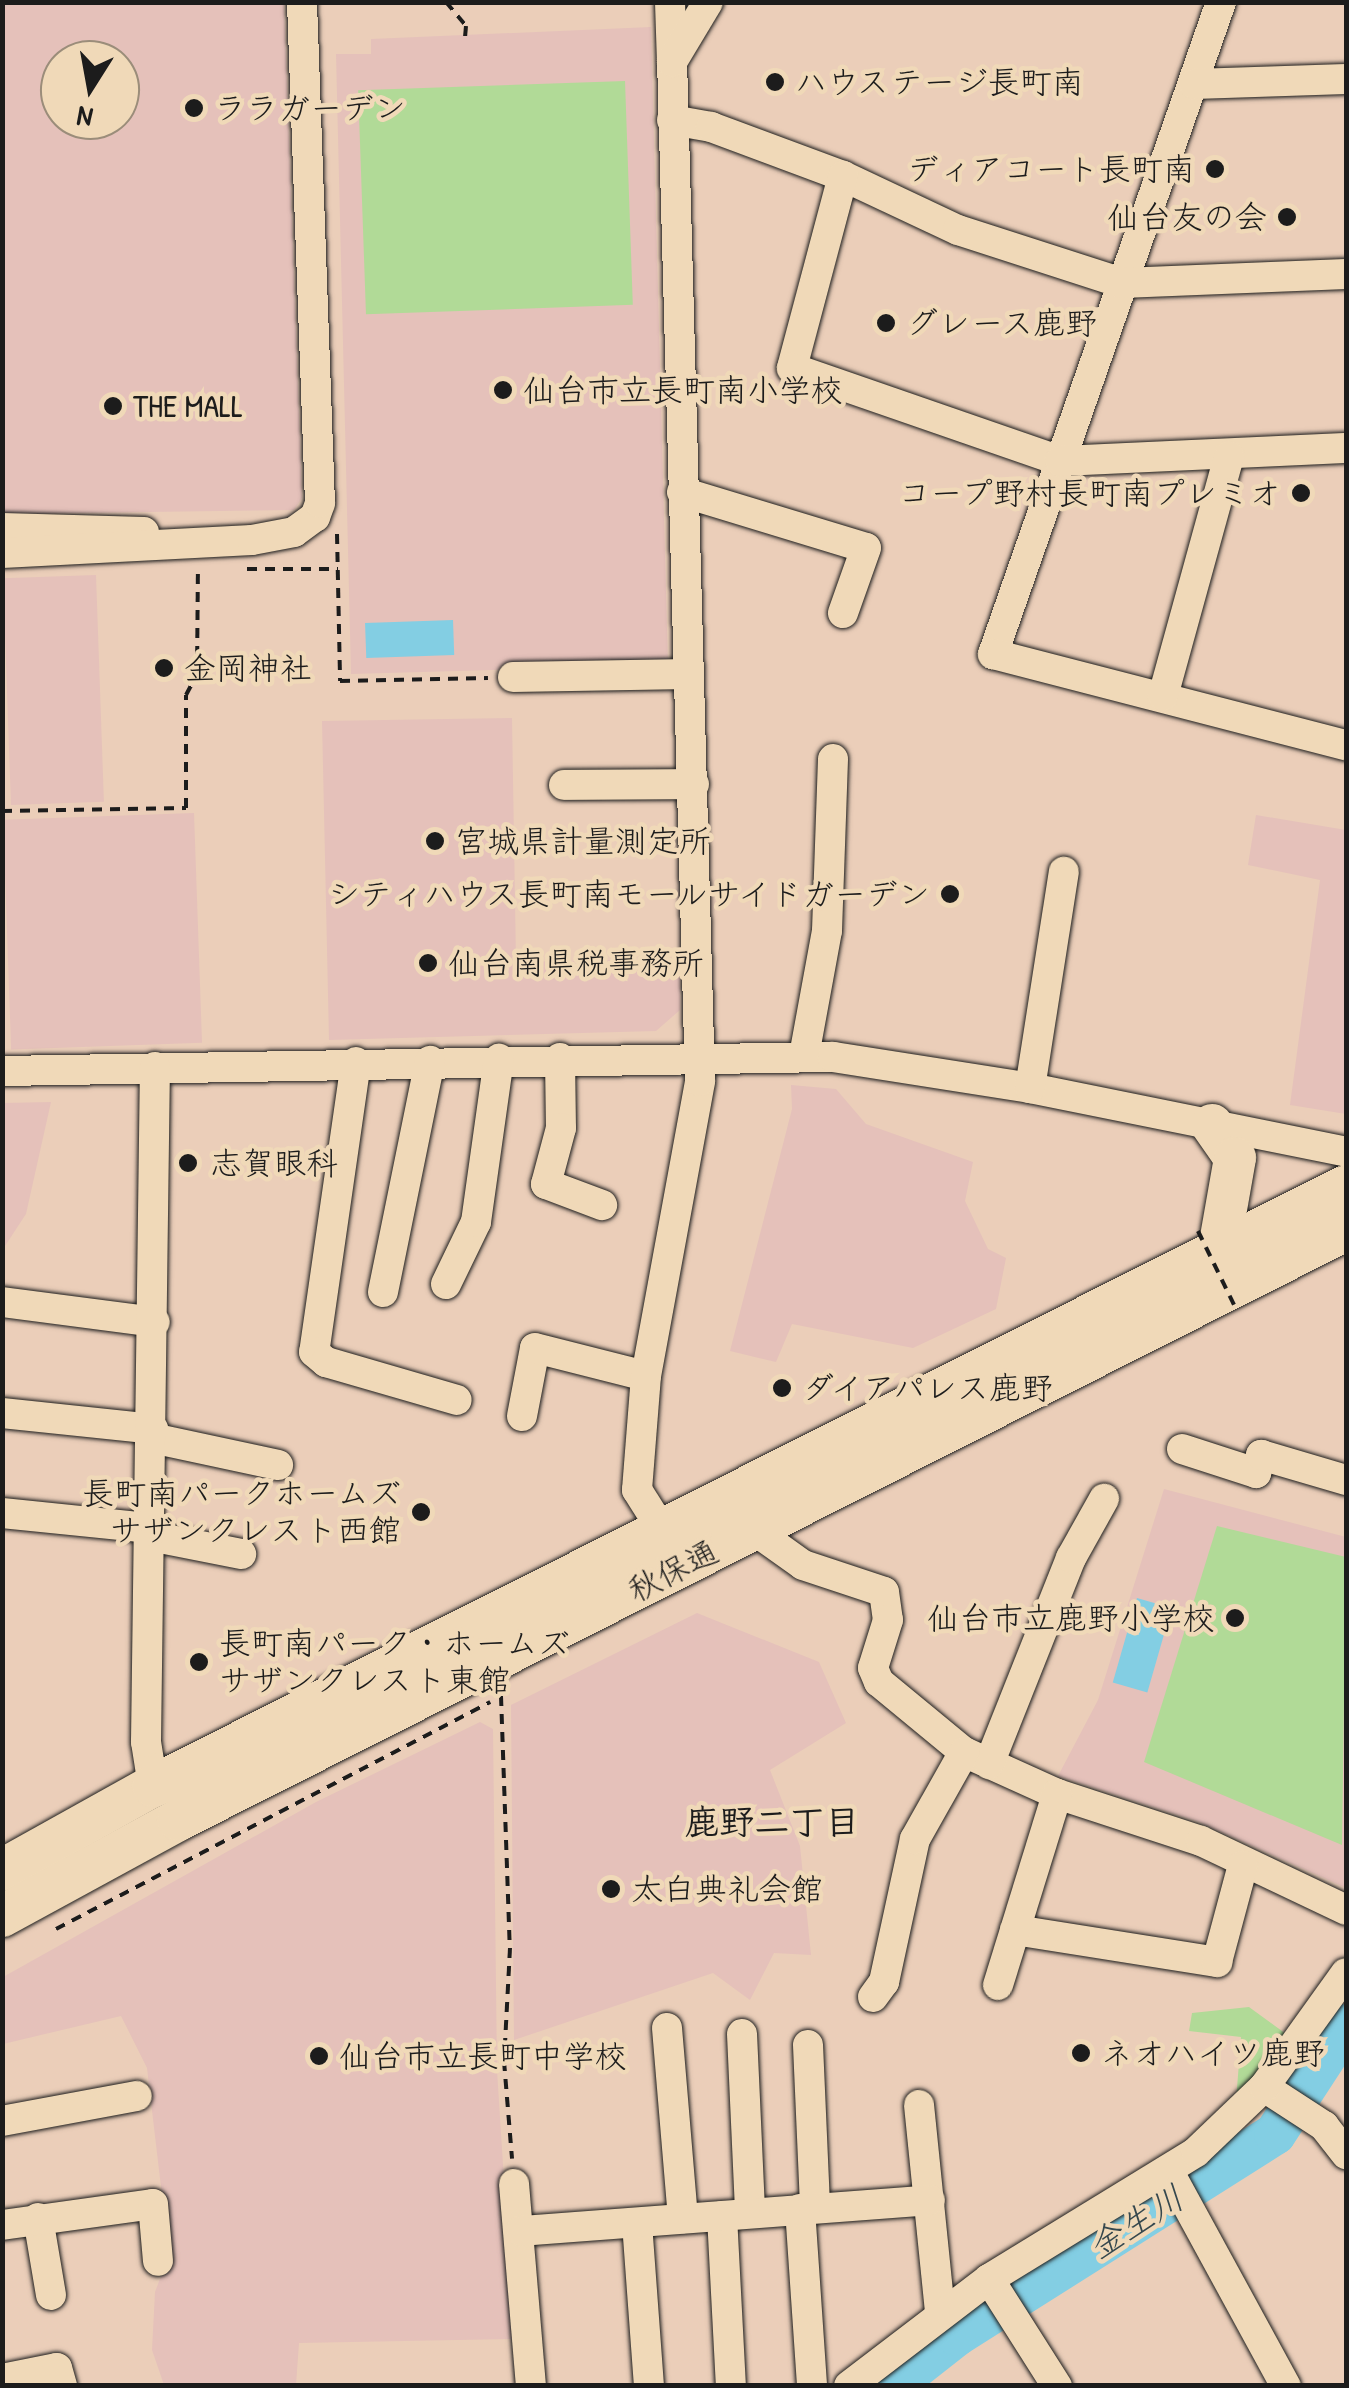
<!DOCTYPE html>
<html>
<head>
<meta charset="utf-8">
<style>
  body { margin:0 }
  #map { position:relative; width:1349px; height:2388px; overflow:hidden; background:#ebceb9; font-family:"Patrick Hand","Klee One",sans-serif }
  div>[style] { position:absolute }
  .built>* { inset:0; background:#e5c1ba; transform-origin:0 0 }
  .green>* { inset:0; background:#b1da97; transform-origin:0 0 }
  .water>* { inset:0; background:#83cee3; transform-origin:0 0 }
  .river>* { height:42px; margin:-21px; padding:0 21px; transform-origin:21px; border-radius:21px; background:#83cee3 }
  .path>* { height:4px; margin-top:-2px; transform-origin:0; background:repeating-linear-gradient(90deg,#1c1c1c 0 10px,transparent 0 18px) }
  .roads { filter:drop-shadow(0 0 2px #1c1c1c) drop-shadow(0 0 2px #1c1c1c) }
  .minor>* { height:30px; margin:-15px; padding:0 15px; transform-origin:15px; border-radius:15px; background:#f0d9b8 }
  .highway>* { height:42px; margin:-21px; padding:0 21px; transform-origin:21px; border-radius:21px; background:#f0d9b8 }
  .path-bridge>* { height:4px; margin-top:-2px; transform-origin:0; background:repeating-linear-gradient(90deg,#1c1c1c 0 10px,transparent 0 18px) }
  .dots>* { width:28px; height:28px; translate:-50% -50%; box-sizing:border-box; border:5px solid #f0d9b8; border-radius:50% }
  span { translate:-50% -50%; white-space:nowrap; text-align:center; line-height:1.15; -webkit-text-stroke:9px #f0d9b8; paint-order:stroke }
  .poi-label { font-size:32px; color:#1c1c1c }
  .left { translate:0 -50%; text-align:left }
  .right { translate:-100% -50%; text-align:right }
  .street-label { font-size:32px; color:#1c1c1c }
  .neighbourhood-label { font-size:35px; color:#1c1c1c; font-weight:700 }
  .water-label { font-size:35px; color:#36484e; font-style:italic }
  .frame { position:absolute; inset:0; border:5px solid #1c1c1c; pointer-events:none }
  .north { position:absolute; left:40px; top:40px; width:100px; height:100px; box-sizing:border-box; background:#f0d9b8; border:2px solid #9b8d7a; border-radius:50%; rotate:191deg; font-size:28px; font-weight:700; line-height:40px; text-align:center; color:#1c1c1c }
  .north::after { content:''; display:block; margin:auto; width:35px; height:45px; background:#1c1c1c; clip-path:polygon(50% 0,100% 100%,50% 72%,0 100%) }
</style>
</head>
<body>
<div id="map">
  <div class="built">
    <div style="clip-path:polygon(evenodd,2px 3px,284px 3px,302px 498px,294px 510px,3px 514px,2px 3px,60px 60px,120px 60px,120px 120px,60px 120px,60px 60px)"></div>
    <div style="clip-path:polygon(651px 27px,668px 665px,351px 674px,336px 54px,371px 54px,371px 39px)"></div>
    <div style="left:96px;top:575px;width:227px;height:93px;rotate:88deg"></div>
    <div style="clip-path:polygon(512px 718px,516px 962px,680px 959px,680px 1010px,656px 1031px,329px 1040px,322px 721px)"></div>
    <div style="left:194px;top:813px;width:230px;height:191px;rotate:88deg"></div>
    <div style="clip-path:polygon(1256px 815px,1346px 830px,1346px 1114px,1290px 1105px,1320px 880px,1248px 865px)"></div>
    <div style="clip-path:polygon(791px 1085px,836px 1089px,866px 1124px,973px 1162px,965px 1201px,988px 1249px,1006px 1258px,996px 1309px,913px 1348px,792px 1324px,776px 1362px,730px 1351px,792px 1109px)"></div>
    <div style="clip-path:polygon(51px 1102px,26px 1214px,3px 1249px,3px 1103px)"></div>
    <div style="clip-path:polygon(1164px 1489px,1346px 1537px,1346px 1888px,1199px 1822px,1058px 1776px,1098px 1700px)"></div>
    <div style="clip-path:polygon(697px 1613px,819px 1662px,846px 1723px,770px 1770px,800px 1846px,811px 1955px,774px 1953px,750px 2000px,713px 1973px,514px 2040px,511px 1705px)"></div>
    <div style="clip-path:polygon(480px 1722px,493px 1729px,497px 2070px,514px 2339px,299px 2343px,296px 2385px,164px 2385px,152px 2350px,155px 2292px,169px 2255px,147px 2068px,121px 2016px,3px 2044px,3px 1977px,316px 1802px)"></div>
  </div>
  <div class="green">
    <div style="left:625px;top:81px;width:224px;height:267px;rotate:88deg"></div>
    <div style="clip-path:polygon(1217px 1526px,1346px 1557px,1342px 1845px,1144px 1762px)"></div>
    <div style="clip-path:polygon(1249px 2007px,1286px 2034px,1236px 2101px,1241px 2037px,1189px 2031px,1192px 2013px)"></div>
  </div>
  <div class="water">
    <div style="left:453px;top:620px;width:35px;height:88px;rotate:88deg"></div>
    <div style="left:1137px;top:1598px;width:36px;height:88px;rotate:16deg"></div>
  </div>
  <div class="river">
    <div style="left:892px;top:2386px;width:83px;rotate:-38.1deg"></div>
    <div style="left:957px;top:2335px;width:376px;rotate:-32.3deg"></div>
    <div style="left:1275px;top:2134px;width:130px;rotate:-56.9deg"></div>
  </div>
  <div class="path">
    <div style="left:446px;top:2px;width:31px;rotate:50deg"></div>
    <div style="left:466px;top:26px;width:11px;rotate:95deg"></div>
    <div style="left:337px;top:534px;width:147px;rotate:88.8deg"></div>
    <div style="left:340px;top:681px;width:148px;rotate:-1.2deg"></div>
    <div style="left:247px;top:569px;width:91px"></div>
    <div style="left:2px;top:811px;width:184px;rotate:-0.9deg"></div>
    <div style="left:186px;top:808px;width:113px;rotate:-90deg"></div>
    <div style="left:186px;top:695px;width:24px;rotate:-62deg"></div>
    <div style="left:197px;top:674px;width:105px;rotate:-89.5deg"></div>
    <div style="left:501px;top:1696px;width:252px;rotate:88deg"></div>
    <div style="left:510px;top:1948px;width:113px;rotate:93deg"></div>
    <div style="left:504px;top:2061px;width:98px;rotate:85.3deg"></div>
    <div style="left:56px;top:1929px;width:490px;rotate:-27.6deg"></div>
  </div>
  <div class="roads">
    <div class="minor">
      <div style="left:670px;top:2px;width:60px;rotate:88.1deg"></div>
      <div style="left:1221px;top:2px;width:691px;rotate:109.27deg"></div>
      <div style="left:993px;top:654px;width:365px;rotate:14.5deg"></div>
      <div style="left:1194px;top:84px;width:152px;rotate:-1.9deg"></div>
      <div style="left:672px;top:120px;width:40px;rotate:10deg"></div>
      <div style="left:711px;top:127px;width:141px;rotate:20.4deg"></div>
      <div style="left:843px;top:176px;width:127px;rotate:25.2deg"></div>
      <div style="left:958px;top:230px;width:172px;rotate:17.9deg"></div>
      <div style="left:1122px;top:283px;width:224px;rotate:-2.3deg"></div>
      <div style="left:843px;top:176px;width:199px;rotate:104.9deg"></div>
      <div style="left:792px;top:368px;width:284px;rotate:19.1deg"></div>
      <div style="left:1060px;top:461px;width:286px;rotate:-2.6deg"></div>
      <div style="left:682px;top:492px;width:192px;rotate:16.9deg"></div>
      <div style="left:866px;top:548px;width:69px;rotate:109.5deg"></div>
      <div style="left:2px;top:528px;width:142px;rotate:1.6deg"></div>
      <div style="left:2px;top:553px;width:250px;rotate:-3deg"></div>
      <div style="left:252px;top:540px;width:43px;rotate:-10.8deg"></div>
      <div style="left:294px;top:532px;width:26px;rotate:-36deg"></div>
      <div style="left:315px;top:517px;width:15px;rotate:-70deg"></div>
      <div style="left:320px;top:503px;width:501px;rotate:-92.06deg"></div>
      <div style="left:513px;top:677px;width:176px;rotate:-1deg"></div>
      <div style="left:1163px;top:696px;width:249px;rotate:-74.6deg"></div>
      <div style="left:564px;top:785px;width:130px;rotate:-0.4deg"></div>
      <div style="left:804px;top:1056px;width:127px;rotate:-79.6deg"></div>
      <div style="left:827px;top:931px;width:172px;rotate:-88deg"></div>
      <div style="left:560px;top:1058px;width:70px;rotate:89.2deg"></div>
      <div style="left:561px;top:1128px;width:58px;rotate:105deg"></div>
      <div style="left:546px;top:1184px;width:60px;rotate:20.6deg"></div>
      <div style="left:356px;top:1062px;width:293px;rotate:98.2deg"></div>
      <div style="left:314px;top:1352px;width:16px;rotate:40deg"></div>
      <div style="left:326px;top:1362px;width:136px;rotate:16.2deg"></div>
      <div style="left:2px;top:1071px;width:831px;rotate:-0.97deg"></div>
      <div style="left:833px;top:1057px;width:199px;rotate:8.9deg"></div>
      <div style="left:1030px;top:1088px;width:322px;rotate:11.4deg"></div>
      <div style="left:1030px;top:1088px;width:219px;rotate:-81.1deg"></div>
      <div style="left:446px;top:1284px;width:69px;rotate:-64.2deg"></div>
      <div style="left:476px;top:1222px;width:165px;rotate:-82deg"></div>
      <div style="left:383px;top:1292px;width:236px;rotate:-78.5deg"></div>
      <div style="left:2px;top:1302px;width:154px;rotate:7.4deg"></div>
      <div style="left:2px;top:1413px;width:152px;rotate:6deg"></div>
      <div style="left:522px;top:1416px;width:69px;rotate:-79.2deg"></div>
      <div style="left:535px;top:1348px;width:114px;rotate:14.2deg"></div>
      <div style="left:152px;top:1438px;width:129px;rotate:12.1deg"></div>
      <div style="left:1182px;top:1449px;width:78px;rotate:18deg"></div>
      <div style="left:1256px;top:1473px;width:19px;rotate:-74deg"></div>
      <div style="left:1261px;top:1455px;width:89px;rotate:16.4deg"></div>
      <div style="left:2px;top:1513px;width:149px;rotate:5.8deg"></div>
      <div style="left:754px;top:1530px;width:60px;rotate:35.5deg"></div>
      <div style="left:803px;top:1565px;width:85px;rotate:18.4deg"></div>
      <div style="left:884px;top:1592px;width:28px;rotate:82deg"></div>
      <div style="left:888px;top:1620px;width:50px;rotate:107.4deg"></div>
      <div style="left:873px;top:1668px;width:15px;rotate:67deg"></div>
      <div style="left:879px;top:1682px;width:110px;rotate:39.5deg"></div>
      <div style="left:964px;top:1752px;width:102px;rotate:24.3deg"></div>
      <div style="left:1057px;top:1794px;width:151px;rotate:18.1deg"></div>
      <div style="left:1201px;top:1841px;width:161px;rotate:25.4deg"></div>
      <div style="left:150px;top:1536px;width:93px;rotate:11.2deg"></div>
      <div style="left:671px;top:1544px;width:64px;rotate:-122.2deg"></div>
      <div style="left:637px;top:1490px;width:114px;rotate:-85.5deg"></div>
      <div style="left:646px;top:1376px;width:300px;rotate:-79.6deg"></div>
      <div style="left:700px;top:1081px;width:1019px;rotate:-91.57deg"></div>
      <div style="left:672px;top:62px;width:70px;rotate:-59deg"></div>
      <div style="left:989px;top:1764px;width:222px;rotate:-68.3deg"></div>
      <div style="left:1071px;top:1558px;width:68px;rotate:-60.8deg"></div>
      <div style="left:153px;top:1786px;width:45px;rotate:-99deg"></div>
      <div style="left:146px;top:1742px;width:675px;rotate:-89.24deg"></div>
      <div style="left:1015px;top:1930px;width:205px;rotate:9deg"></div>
      <div style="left:1217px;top:1962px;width:100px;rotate:-75deg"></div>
      <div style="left:998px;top:1985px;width:200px;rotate:-72.8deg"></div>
      <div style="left:873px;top:1997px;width:19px;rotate:-54deg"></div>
      <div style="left:884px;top:1982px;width:146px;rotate:-77.8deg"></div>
      <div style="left:915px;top:1839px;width:100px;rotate:-60.6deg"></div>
      <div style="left:667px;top:2028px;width:191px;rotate:85.2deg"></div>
      <div style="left:742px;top:2034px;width:178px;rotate:87.4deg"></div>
      <div style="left:808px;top:2045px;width:161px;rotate:87.5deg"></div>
      <div style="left:1264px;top:2087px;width:72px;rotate:33deg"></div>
      <div style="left:1324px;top:2126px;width:36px;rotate:52deg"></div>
      <div style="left:919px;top:2105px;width:209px;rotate:84.2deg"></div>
      <div style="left:2px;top:2121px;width:137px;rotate:-10.5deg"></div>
      <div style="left:1168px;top:2170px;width:246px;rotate:61.4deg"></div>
      <div style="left:514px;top:2184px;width:203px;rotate:85.2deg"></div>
      <div style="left:800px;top:2209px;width:177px;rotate:86.1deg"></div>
      <div style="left:722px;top:2216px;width:170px;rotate:87deg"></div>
      <div style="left:38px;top:2218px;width:78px;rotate:80.4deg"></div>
      <div style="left:637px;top:2223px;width:163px;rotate:85.8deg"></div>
      <div style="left:2px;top:2225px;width:152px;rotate:-7.9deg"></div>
      <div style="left:153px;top:2204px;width:57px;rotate:85deg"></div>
      <div style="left:521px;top:2231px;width:410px;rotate:-4.3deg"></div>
      <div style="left:989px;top:2279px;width:127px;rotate:57.6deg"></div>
      <div style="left:2px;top:2379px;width:56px;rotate:-11.3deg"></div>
      <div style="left:57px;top:2368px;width:19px;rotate:74deg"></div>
      <div style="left:849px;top:2386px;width:176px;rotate:-37.4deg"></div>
      <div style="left:989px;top:2279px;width:243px;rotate:-31.5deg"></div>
      <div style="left:1196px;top:2152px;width:94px;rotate:-43.7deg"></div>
      <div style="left:1264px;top:2087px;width:140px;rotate:-54.3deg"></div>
    </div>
    <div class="highway">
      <div style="left:1212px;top:1125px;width:40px;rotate:55.1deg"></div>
      <div style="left:1235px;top:1158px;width:92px;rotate:100deg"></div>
      <div style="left:2px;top:1870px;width:173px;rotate:-29.1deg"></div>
      <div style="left:153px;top:1786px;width:1335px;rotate:-26.7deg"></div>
      <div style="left:2px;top:1916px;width:200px;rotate:-28.6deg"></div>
      <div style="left:178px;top:1820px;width:1309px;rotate:-26.8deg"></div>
    </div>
  </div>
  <div class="path-bridge">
    <div style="left:1198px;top:1231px;width:87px;rotate:64deg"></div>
  </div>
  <div class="dots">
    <div style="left:775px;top:82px;background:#1c1c1c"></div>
    <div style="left:194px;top:108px;background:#1c1c1c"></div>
    <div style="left:1215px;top:169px;background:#1c1c1c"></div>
    <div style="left:1287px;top:217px;background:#1c1c1c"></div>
    <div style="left:886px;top:323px;background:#1c1c1c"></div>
    <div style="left:503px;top:390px;background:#1c1c1c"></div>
    <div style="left:113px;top:406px;background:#1c1c1c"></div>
    <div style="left:1301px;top:493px;background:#1c1c1c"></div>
    <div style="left:164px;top:668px;background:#1c1c1c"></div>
    <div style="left:435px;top:841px;background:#1c1c1c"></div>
    <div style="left:950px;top:894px;background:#1c1c1c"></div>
    <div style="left:428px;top:963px;background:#1c1c1c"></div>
    <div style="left:188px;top:1163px;background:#1c1c1c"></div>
    <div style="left:782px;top:1388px;background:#1c1c1c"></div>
    <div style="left:421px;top:1512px;background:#1c1c1c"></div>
    <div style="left:1235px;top:1618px;background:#1c1c1c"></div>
    <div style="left:199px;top:1662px;background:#1c1c1c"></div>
    <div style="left:611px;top:1889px;background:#1c1c1c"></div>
    <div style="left:1081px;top:2053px;background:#1c1c1c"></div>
    <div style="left:319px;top:2056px;background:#1c1c1c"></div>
  </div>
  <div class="poi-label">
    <span class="left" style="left:795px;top:82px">ハウステージ長町南</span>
    <span class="left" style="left:214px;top:108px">ララガーデン</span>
    <span class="right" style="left:1195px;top:169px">ディアコート長町南</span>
    <span class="right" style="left:1267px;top:217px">仙台友の会</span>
    <span class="left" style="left:906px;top:323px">グレース鹿野</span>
    <span class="left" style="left:523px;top:390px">仙台市立長町南小学校</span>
    <span class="left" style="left:133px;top:406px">THE MALL</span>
    <span class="right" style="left:1281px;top:493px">コープ野村長町南プレミオ</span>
    <span class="left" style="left:184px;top:668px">金岡神社</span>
    <span class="left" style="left:455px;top:841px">宮城県計量測定所</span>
    <span class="right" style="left:930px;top:894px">シティハウス長町南モールサイドガーデン</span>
    <span class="left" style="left:448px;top:963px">仙台南県税事務所</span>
    <span class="left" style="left:210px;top:1163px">志賀眼科</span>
    <span class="left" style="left:802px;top:1388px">ダイアパレス鹿野</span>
    <span class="right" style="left:401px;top:1512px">長町南パークホームズ<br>サザンクレスト西館</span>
    <span class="right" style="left:1215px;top:1618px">仙台市立鹿野小学校</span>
    <span class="left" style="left:219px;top:1662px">長町南パーク・ホームズ<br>サザンクレスト東館</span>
    <span class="left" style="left:631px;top:1889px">太白典礼会館</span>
    <span class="left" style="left:1101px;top:2053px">ネオハイツ鹿野</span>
    <span class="left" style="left:339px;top:2056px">仙台市立長町中学校</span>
  </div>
  <div class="street-label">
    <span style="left:673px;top:1571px;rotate:-27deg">秋保通</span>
  </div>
  <div class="neighbourhood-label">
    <span style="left:772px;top:1822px">鹿野二丁目</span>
  </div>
  <div class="water-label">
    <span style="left:1136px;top:2222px;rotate:-32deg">金生川</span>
  </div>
  <div class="frame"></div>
  <div class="north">N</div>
</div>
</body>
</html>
